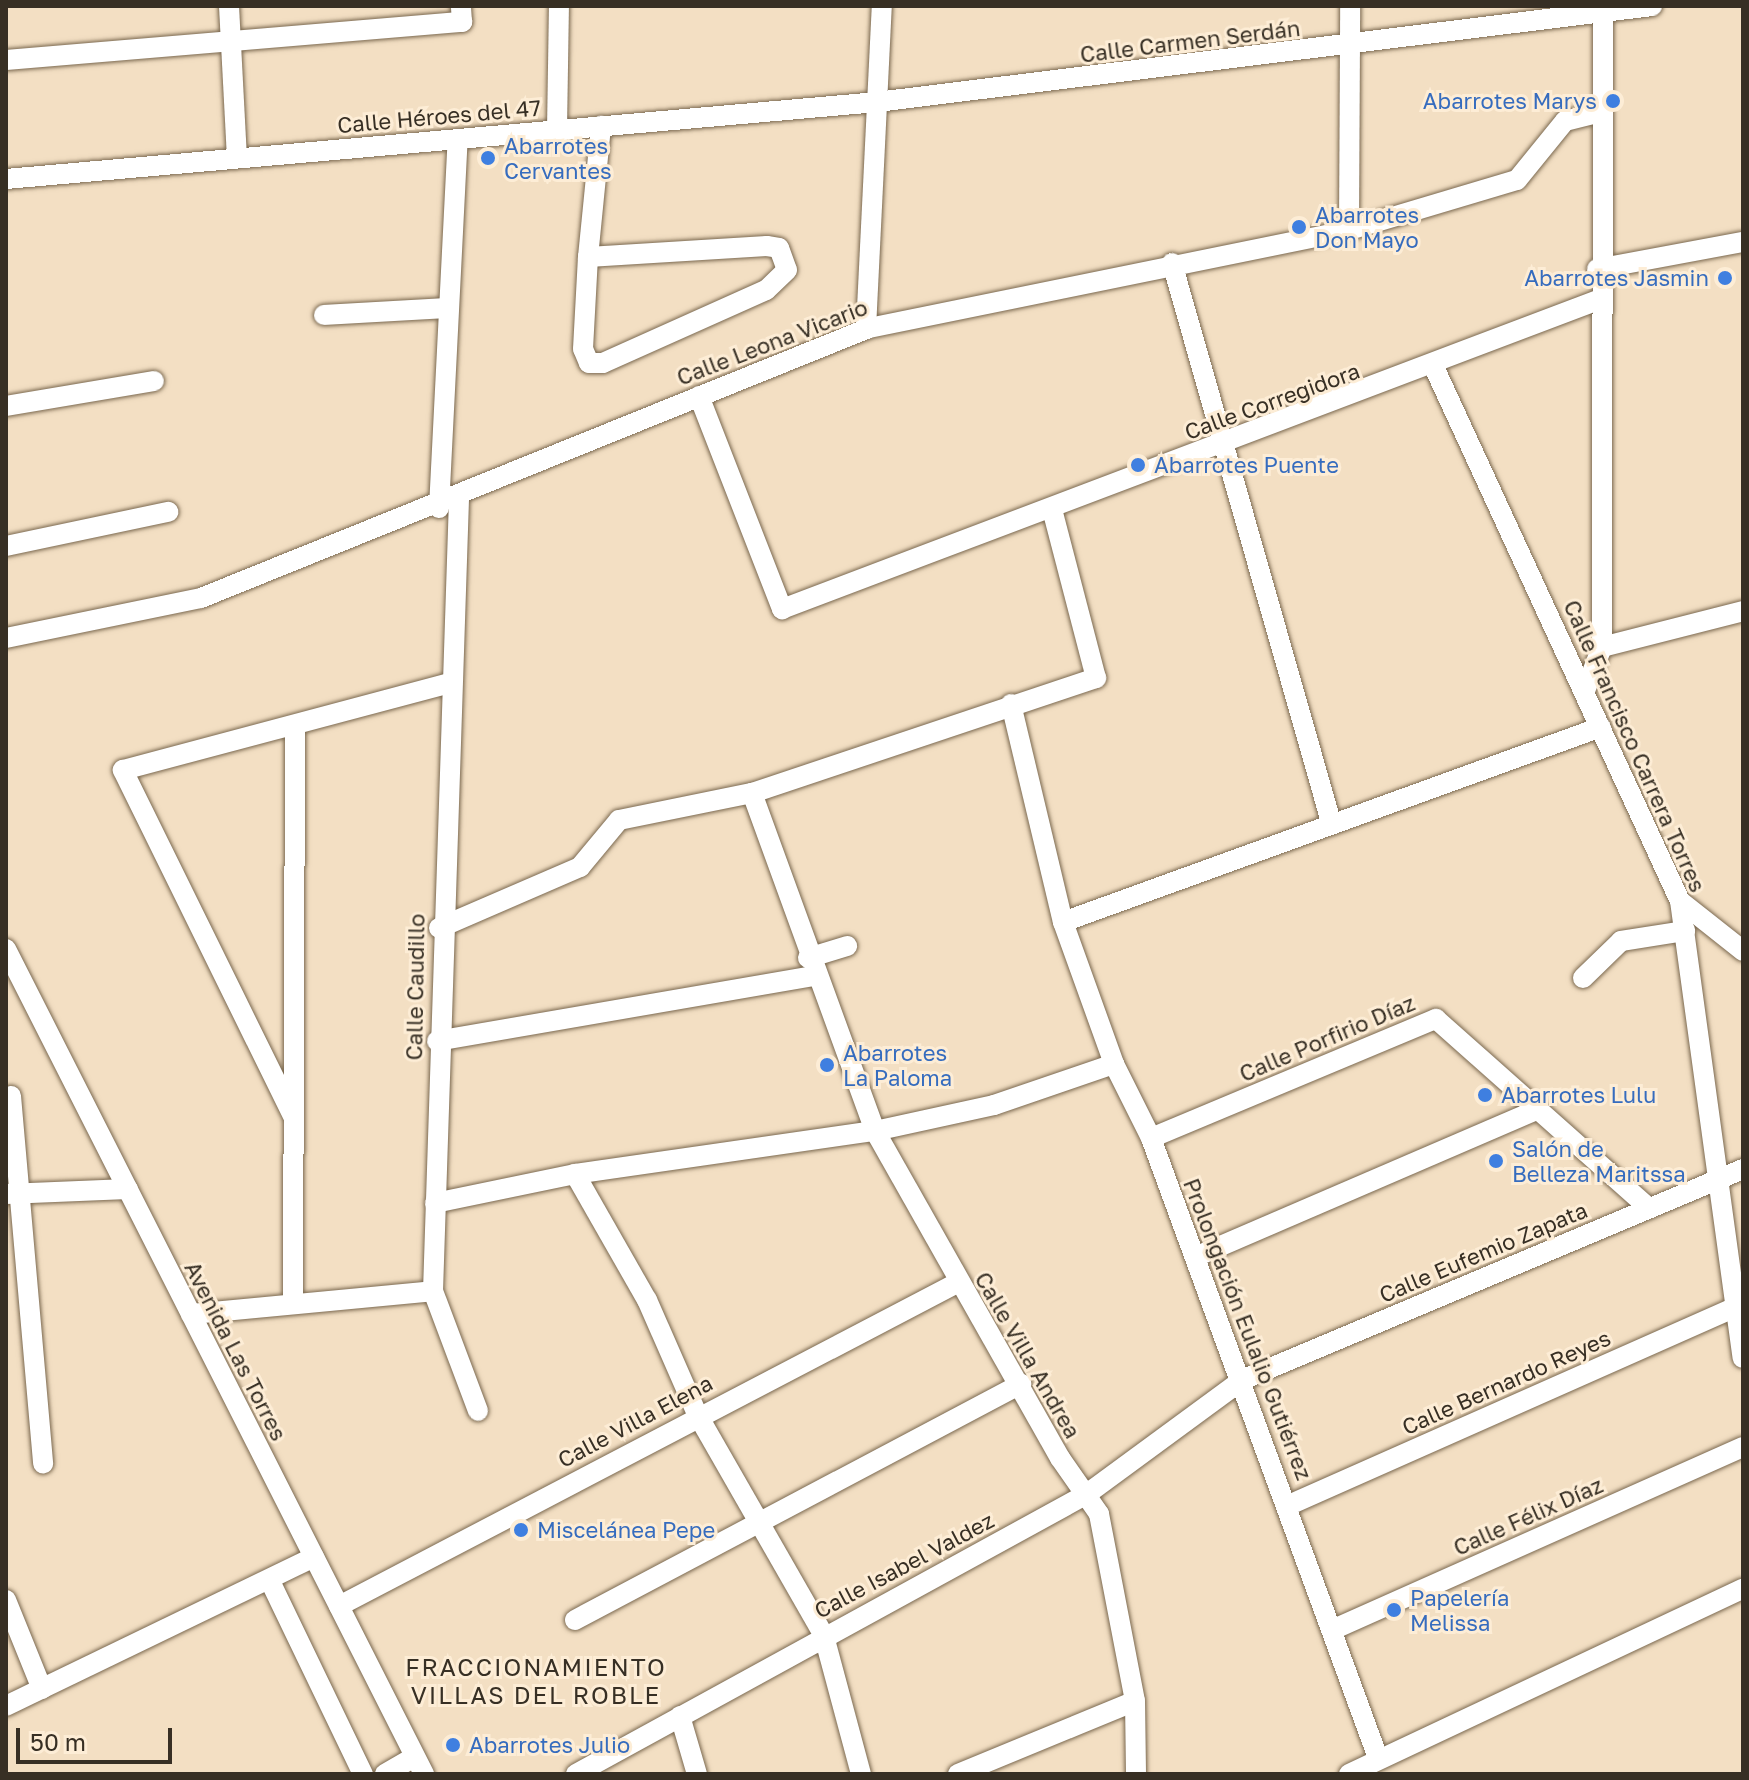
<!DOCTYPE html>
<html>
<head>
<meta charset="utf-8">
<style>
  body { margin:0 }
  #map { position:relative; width:1749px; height:1780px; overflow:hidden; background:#f3dfc3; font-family:"Golos Text",sans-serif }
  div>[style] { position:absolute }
  .roads { filter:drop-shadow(0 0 2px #7a684f) drop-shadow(0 0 2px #7a684f) }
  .minor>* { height:20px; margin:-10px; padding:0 10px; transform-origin:10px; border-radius:10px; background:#fff }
  .dots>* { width:22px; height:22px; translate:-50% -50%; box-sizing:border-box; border:4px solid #fdedd6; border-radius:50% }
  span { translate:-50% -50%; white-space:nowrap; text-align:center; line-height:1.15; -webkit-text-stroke:6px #fdedd6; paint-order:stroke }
  .street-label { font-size:22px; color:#372f24 }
  .shop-label { font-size:22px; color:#366cbe }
  .right { translate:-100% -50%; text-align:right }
  .left { translate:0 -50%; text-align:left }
  .neighbourhood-label { font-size:24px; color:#372f24; letter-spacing:2px }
  .frame { position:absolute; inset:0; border:8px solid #372f24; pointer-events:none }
  .scale { position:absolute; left:16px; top:1728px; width:156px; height:36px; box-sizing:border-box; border:4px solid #372f24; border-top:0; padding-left:10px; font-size:24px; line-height:28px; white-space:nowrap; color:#372f24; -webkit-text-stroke:6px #fdedd6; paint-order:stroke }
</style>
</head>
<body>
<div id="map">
  <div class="roads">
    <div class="minor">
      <div style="left:229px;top:6px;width:152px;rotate:87deg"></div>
      <div style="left:6px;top:60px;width:458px;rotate:-4.8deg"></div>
      <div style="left:462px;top:22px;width:16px;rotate:-94deg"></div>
      <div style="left:557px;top:130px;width:124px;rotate:-89.1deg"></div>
      <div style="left:6px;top:179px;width:874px;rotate:-5.05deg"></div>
      <div style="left:877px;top:102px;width:781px;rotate:-7.06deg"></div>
      <div style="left:1349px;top:230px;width:224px;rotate:-89.7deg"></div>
      <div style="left:588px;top:257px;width:179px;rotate:-3.5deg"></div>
      <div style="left:767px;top:246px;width:12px;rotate:9deg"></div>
      <div style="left:779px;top:248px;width:23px;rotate:70deg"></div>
      <div style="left:787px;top:270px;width:29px;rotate:136deg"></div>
      <div style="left:766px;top:290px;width:179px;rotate:155.9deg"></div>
      <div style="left:603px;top:363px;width:14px;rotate:180deg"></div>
      <div style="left:589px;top:363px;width:15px;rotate:-113deg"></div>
      <div style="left:583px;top:349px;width:92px;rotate:-86.9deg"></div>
      <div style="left:588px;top:257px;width:132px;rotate:-84.3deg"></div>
      <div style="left:1172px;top:263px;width:581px;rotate:74.12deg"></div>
      <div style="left:1597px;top:269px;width:148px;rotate:-10.5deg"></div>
      <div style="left:324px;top:315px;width:122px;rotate:-3.3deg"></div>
      <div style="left:866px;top:329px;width:323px;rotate:-87.2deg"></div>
      <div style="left:1434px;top:367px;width:588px;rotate:65.27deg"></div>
      <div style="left:1680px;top:901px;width:461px;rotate:82.2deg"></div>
      <div style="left:699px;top:396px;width:229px;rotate:68.7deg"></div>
      <div style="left:782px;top:609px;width:873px;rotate:-20.74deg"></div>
      <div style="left:6px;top:406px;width:150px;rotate:-9.6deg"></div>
      <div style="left:459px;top:499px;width:792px;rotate:91.88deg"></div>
      <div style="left:433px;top:1291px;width:128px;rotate:69.4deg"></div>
      <div style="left:439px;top:508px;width:369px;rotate:-87.1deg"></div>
      <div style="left:6px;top:546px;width:166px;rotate:-11.9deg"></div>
      <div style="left:6px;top:638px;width:199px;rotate:-11.6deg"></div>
      <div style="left:201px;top:598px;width:721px;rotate:-22.01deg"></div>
      <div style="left:869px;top:328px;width:490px;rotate:-11.5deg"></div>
      <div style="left:1349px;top:230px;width:175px;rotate:-16.6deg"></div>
      <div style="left:1517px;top:180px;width:76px;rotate:-50.9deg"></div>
      <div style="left:1565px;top:121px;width:36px;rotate:-14deg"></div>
      <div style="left:1602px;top:647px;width:146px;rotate:-14.3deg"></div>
      <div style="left:1586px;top:688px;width:44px;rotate:-68.7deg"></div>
      <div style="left:1602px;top:647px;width:641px;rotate:-89.91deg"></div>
      <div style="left:1011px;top:704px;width:224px;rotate:76.6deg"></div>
      <div style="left:1063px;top:922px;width:151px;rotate:70.2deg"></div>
      <div style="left:1114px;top:1064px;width:83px;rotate:63.4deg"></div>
      <div style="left:1151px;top:1138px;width:660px;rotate:69.89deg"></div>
      <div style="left:752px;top:793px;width:360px;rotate:70deg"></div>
      <div style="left:875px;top:1131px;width:376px;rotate:60.5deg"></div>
      <div style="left:1060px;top:1458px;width:68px;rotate:55.1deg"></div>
      <div style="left:1099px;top:1514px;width:190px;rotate:79.1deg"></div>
      <div style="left:1135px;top:1701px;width:73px;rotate:89.2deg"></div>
      <div style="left:1680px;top:901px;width:80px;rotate:38.4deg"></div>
      <div style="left:1063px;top:922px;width:572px;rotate:-19.92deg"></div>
      <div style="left:439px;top:928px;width:154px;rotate:-23.4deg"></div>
      <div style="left:580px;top:867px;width:61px;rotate:-50.3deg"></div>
      <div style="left:619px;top:820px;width:136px;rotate:-11.5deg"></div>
      <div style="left:752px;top:793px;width:363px;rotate:-18.5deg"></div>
      <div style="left:1096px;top:678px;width:175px;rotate:-104.6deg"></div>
      <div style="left:6px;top:949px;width:925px;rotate:63.13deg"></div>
      <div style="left:808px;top:958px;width:41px;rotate:-17.1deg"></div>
      <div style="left:1583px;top:978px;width:53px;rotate:-44.2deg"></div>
      <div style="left:1621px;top:941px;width:65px;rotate:-8.9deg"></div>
      <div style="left:437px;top:1041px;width:383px;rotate:-9.8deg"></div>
      <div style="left:11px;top:1096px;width:369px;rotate:85deg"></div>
      <div style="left:294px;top:1118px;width:388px;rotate:-116.2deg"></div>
      <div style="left:123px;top:770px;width:337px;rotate:-14.9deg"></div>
      <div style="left:1151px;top:1138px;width:309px;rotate:-22.7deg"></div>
      <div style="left:1436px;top:1019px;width:285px;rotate:41.6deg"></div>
      <div style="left:575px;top:1174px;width:145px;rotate:60.3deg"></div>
      <div style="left:647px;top:1300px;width:124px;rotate:66.3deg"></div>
      <div style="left:697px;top:1414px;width:256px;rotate:60.2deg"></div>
      <div style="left:824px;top:1636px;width:143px;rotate:75deg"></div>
      <div style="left:6px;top:1194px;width:122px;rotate:-2.3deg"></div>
      <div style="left:435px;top:1203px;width:143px;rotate:-11.7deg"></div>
      <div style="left:575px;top:1174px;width:303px;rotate:-8.2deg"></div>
      <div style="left:875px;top:1131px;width:122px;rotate:-12.3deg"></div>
      <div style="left:994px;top:1105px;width:127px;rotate:-18.9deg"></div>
      <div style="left:1195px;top:1257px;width:374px;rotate:-23.3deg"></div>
      <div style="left:293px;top:1304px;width:579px;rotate:-89.8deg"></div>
      <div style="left:191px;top:1314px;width:243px;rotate:-5.4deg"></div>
      <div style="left:1289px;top:1505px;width:497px;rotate:-23.9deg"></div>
      <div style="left:270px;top:1581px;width:214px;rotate:64.3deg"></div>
      <div style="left:6px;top:1600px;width:96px;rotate:68deg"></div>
      <div style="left:339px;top:1606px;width:697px;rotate:-27.59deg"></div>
      <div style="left:575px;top:1620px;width:505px;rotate:-27.89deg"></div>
      <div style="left:1332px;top:1630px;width:450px;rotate:-24deg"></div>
      <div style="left:6px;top:1706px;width:342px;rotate:-25.8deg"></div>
      <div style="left:680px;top:1716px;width:60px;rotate:73.7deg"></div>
      <div style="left:385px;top:1774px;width:34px;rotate:-30deg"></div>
      <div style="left:576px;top:1774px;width:583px;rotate:-28.72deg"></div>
      <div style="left:1087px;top:1494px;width:192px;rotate:-36.3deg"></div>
      <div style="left:1242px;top:1380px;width:544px;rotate:-22.84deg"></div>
      <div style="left:958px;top:1774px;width:191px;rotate:-22.4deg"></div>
      <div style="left:1349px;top:1774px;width:435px;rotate:-25.2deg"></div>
    </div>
  </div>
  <div class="dots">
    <div style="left:1613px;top:101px;background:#3f7fe0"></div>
    <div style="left:488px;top:158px;background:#3f7fe0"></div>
    <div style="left:1299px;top:227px;background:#3f7fe0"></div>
    <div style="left:1725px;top:278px;background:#3f7fe0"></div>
    <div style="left:1138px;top:465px;background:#3f7fe0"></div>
    <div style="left:827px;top:1065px;background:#3f7fe0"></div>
    <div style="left:1485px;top:1095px;background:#3f7fe0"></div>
    <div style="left:1496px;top:1161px;background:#3f7fe0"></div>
    <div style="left:521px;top:1530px;background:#3f7fe0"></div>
    <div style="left:1394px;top:1610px;background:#3f7fe0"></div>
    <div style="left:453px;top:1745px;background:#3f7fe0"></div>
  </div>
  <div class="street-label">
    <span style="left:1190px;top:41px;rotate:-7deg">Calle Carmen Serdán</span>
    <span style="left:439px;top:116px;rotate:-5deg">Calle Héroes del 47</span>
    <span style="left:772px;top:342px;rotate:-21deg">Calle Leona Vicario</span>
    <span style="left:1272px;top:401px;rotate:-20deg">Calle Corregidora</span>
    <span style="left:1635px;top:746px;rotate:66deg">Calle Francisco Carrera Torres</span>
    <span style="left:415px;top:987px;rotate:-89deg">Calle Caudillo</span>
    <span style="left:1327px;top:1038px;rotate:-23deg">Calle Porfirio Díaz</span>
    <span style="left:1483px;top:1252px;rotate:-23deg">Calle Eufemio Zapata</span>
    <span style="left:1248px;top:1329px;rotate:69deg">Prolongación Eulalio Gutiérrez</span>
    <span style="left:236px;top:1351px;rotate:63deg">Avenida Las Torres</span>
    <span style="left:1028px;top:1355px;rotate:60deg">Calle Villa Andrea</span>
    <span style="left:1506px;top:1382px;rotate:-24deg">Calle Bernardo Reyes</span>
    <span style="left:635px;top:1421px;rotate:-28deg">Calle Villa Elena</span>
    <span style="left:1528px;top:1516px;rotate:-24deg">Calle Félix Díaz</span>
    <span style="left:904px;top:1565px;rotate:-28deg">Calle Isabel Valdez</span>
  </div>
  <div class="shop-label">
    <span class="right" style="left:1597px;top:101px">Abarrotes Marys</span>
    <span class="left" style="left:504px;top:158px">Abarrotes<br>Cervantes</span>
    <span class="left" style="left:1315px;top:227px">Abarrotes<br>Don Mayo</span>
    <span class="right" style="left:1709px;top:278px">Abarrotes Jasmin</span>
    <span class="left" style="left:1154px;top:465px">Abarrotes Puente</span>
    <span class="left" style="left:843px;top:1065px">Abarrotes<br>La Paloma</span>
    <span class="left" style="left:1501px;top:1095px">Abarrotes Lulu</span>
    <span class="left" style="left:1512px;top:1161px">Salón de<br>Belleza Maritssa</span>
    <span class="left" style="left:537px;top:1530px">Miscelánea Pepe</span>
    <span class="left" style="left:1410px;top:1610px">Papelería<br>Melissa</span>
    <span class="left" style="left:469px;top:1745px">Abarrotes Julio</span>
  </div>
  <div class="neighbourhood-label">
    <span style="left:536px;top:1681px">FRACCIONAMIENTO<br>VILLAS DEL ROBLE</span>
  </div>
  <div class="frame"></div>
  <div class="scale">50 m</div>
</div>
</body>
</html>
